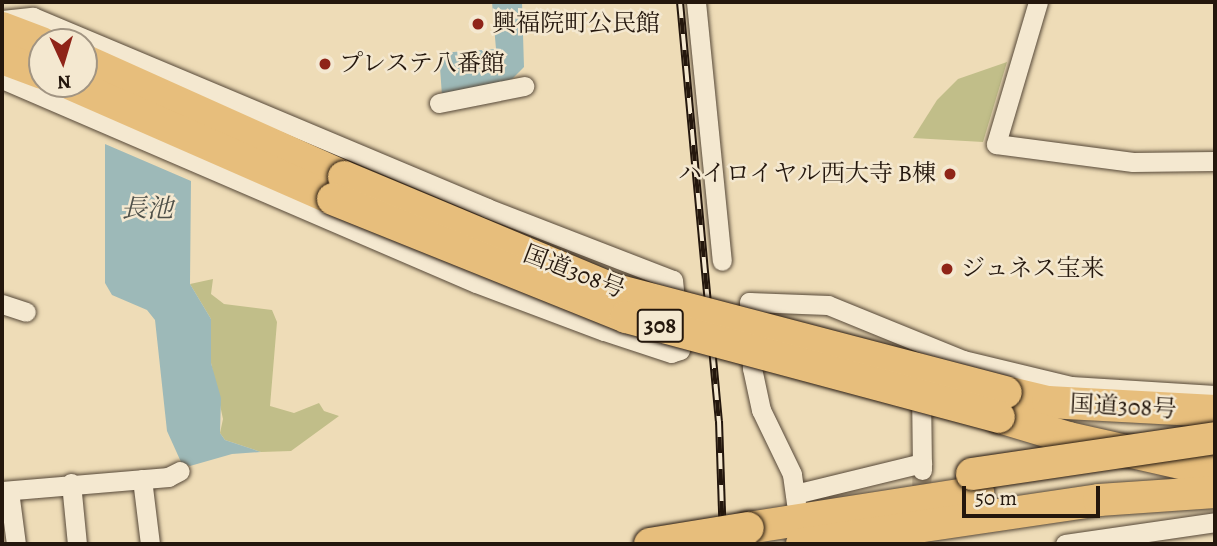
<!DOCTYPE html>
<html>
<head>
<meta charset="utf-8">
<style>
  body { margin:0 }
  #map { position:relative; width:1217px; height:546px; overflow:hidden; background:#eedcb7; font-family:Alegreya,"Noto Serif JP",serif }
  div>[style] { position:absolute }
  .green>* { inset:0; background:#c1be89 }
  .water>* { inset:0; background:#9db9b8 }
  .minor-tunnel>* { height:19px; margin-top:-9.5px; transform-origin:0; background:repeating-linear-gradient(90deg,#c6b595 0 19px,transparent 0 29px) }
  .roads { filter:drop-shadow(0 0 2px #564838) drop-shadow(0 0 2px #564838) }
  .minor>* { height:19px; margin:-9.5px; padding:0 9.5px; transform-origin:9.5px; border-radius:9.5px; background:#f4e8d0 }
  .trunk>* { height:32px; margin:-16px; padding:0 16px; transform-origin:16px; border-radius:16px; background:#e7be7c }
  .rail>* { height:8px; margin-top:-4px; transform-origin:0; background:repeating-linear-gradient(90deg,#f4e8d0 0 16px,#24170d 0 32px); box-sizing:border-box; border-block:2px solid #24170d }
  .bridges { filter:drop-shadow(0 0 2px #24170d) drop-shadow(0 0 2px #24170d) }
  .trunk-bridge>* { height:32px; margin:-16px; padding:0 16px; transform-origin:16px; border-radius:16px; background:#e7be7c }
  .dots>* { width:19px; height:19px; translate:-50% -50%; box-sizing:border-box; border:4px solid #f4e8d0; border-radius:50% }
  span { translate:-50% -50%; white-space:nowrap; text-align:center; line-height:1.15; -webkit-text-stroke:5px #f4e8d0; paint-order:stroke }
  .shield-label span { padding:2px 5px; background:#f4e8d0; border:2px solid; border-radius:5px; -webkit-text-stroke-width:0 }
  .shield-label { font-size:23px; color:#24170d; font-weight:700 }
  .poi-label { font-size:24px; color:#24170d }
  .left { translate:0 -50%; text-align:left }
  .right { translate:-100% -50%; text-align:right }
  .street-label { font-size:24px; color:#24170d }
  .water-label { font-size:26px; color:#4e5049; font-style:italic }
  .frame { position:absolute; inset:0; border:4px solid #24170d; pointer-events:none }
  .north { position:absolute; left:28px; top:28px; width:70px; height:70px; box-sizing:border-box; background:#f4e8d0; border:2px solid #a19482; border-radius:50%; rotate:176deg; font-size:19px; font-weight:700; line-height:28px; text-align:center; color:#24170d }
  .north::after { content:''; display:block; margin:auto; width:24px; height:32px; background:#8f2418; clip-path:polygon(50% 0,100% 100%,50% 72%,0 100%) }
  .scale { position:absolute; left:962px; top:486px; width:138px; height:32px; box-sizing:border-box; border:4px solid #24170d; border-top:0; padding-left:9px; font-size:21px; line-height:24px; white-space:nowrap; color:#24170d; -webkit-text-stroke:5px #f4e8d0; paint-order:stroke }
</style>
</head>
<body>
<div id="map">
  <div class="green">
    <div style="clip-path:polygon(1007px 62px,983px 142px,913px 138px,937px 100px,958px 79px)"></div>
    <div style="clip-path:polygon(213px 279px,211px 294px,224px 304px,272px 310px,277px 322px,270px 406px,294px 413px,319px 403px,324px 411px,339px 416px,291px 451px,261px 452px,225px 440px,220px 433px,223px 419px,211px 363px,211px 319px,190px 284px)"></div>
  </div>
  <div class="water">
    <div style="clip-path:polygon(492px 2px,522px 2px,524px 67px,512px 79px,442px 96px,439px 53px,496px 49px)"></div>
    <div style="clip-path:polygon(105px 144px,191px 181px,190px 284px,211px 319px,211px 363px,221px 398px,220px 433px,225px 440px,261px 452px,232px 454px,190px 466px,181px 462px,167px 431px,155px 320px,147px 310px,112px 295px,105px 283px)"></div>
  </div>
  <div class="minor-tunnel">
    <div style="left:921px;top:544px;width:74px;rotate:-89.2deg"></div>
  </div>
  <div class="roads">
    <div class="minor">
      <div style="left:696px;top:2px;width:260px;rotate:84.3deg"></div>
      <div style="left:1038px;top:2px;width:148px;rotate:106.5deg"></div>
      <div style="left:996px;top:144px;width:138px;rotate:7.5deg"></div>
      <div style="left:1133px;top:162px;width:82px;rotate:-0.7deg"></div>
      <div style="left:2px;top:20px;width:31px;rotate:-6deg"></div>
      <div style="left:33px;top:17px;width:493px;rotate:22.8deg"></div>
      <div style="left:487px;top:208px;width:199px;rotate:21.2deg"></div>
      <div style="left:673px;top:280px;width:70px;rotate:84.3deg"></div>
      <div style="left:680px;top:350px;width:9px;rotate:162deg"></div>
      <div style="left:671px;top:353px;width:71px;rotate:-161.8deg"></div>
      <div style="left:604px;top:331px;width:137px;rotate:-159.4deg"></div>
      <div style="left:476px;top:283px;width:516px;rotate:-156.71deg"></div>
      <div style="left:439px;top:103px;width:87px;rotate:-11.3deg"></div>
      <div style="left:2px;top:304px;width:25px;rotate:18deg"></div>
      <div style="left:921px;top:388px;width:82px;rotate:89.3deg"></div>
      <div style="left:142px;top:479px;width:65px;rotate:83deg"></div>
      <div style="left:71px;top:483px;width:61px;rotate:84.4deg"></div>
      <div style="left:2px;top:491px;width:167px;rotate:-4.8deg"></div>
      <div style="left:168px;top:477px;width:13px;rotate:-27deg"></div>
      <div style="left:9px;top:491px;width:53px;rotate:82.5deg"></div>
      <div style="left:795px;top:494px;width:131px;rotate:-13.7deg"></div>
      <div style="left:796px;top:503px;width:29px;rotate:-98deg"></div>
      <div style="left:792px;top:474px;width:71px;rotate:-115.8deg"></div>
      <div style="left:761px;top:410px;width:43px;rotate:-102.1deg"></div>
      <div style="left:752px;top:368px;width:66px;rotate:-92.6deg"></div>
      <div style="left:749px;top:302px;width:79px;rotate:2.2deg"></div>
      <div style="left:828px;top:305px;width:146px;rotate:22.2deg"></div>
      <div style="left:963px;top:360px;width:111px;rotate:13.5deg"></div>
      <div style="left:1071px;top:386px;width:144px;rotate:3.6deg"></div>
      <div style="left:1065px;top:544px;width:152px;rotate:-8.3deg"></div>
    </div>
    <div class="trunk">
      <div style="left:2px;top:28px;width:43px;rotate:20.6deg"></div>
      <div style="left:2px;top:58px;width:43px;rotate:20.6deg"></div>
      <div style="left:84px;top:60px;width:285px;rotate:24.2deg"></div>
      <div style="left:71px;top:84px;width:286px;rotate:23.7deg"></div>
      <div style="left:1006px;top:392px;width:43px;rotate:13.4deg"></div>
      <div style="left:1048px;top:402px;width:167px;rotate:3.1deg"></div>
      <div style="left:999px;top:417px;width:73px;rotate:16.7deg"></div>
      <div style="left:1069px;top:438px;width:150px;rotate:12.7deg"></div>
      <div style="left:748px;top:528px;width:233px;rotate:-8.9deg"></div>
      <div style="left:802px;top:544px;width:300px;rotate:-8.4deg"></div>
      <div style="left:1099px;top:500px;width:116px;rotate:-3.9deg"></div>
    </div>
  </div>
  <div class="rail">
    <div style="left:680px;top:2px;width:421px;rotate:84.7deg"></div>
    <div style="left:719px;top:421px;width:123px;rotate:88.1deg"></div>
  </div>
  <div class="bridges">
    <div class="trunk-bridge">
      <div style="left:344px;top:177px;width:290px;rotate:22.7deg"></div>
      <div style="left:612px;top:289px;width:407px;rotate:14.7deg"></div>
      <div style="left:333px;top:199px;width:316px;rotate:21.9deg"></div>
      <div style="left:626px;top:317px;width:386px;rotate:15deg"></div>
      <div style="left:972px;top:474px;width:246px;rotate:-8.4deg"></div>
      <div style="left:650px;top:544px;width:99px;rotate:-9.3deg"></div>
    </div>
  </div>
  <div class="dots">
    <div style="left:478px;top:24px;background:#8f2418"></div>
    <div style="left:325px;top:64px;background:#8f2418"></div>
    <div style="left:950px;top:174px;background:#8f2418"></div>
    <div style="left:947px;top:269px;background:#8f2418"></div>
  </div>
  <div class="shield-label">
    <span style="left:660px;top:326px">308</span>
  </div>
  <div class="poi-label">
    <span class="left" style="left:492px;top:24px">興福院町公民館</span>
    <span class="left" style="left:339px;top:64px">プレステ八番館</span>
    <span class="right" style="left:936px;top:174px">ハイロイヤル西大寺 B棟</span>
    <span class="left" style="left:961px;top:269px">ジュネス宝来</span>
  </div>
  <div class="street-label">
    <span style="left:574px;top:272px;rotate:21deg">国道308号</span>
    <span style="left:1123px;top:407px;rotate:3deg">国道308号</span>
  </div>
  <div class="water-label">
    <span style="left:147px;top:209px">長池</span>
  </div>
  <div class="frame"></div>
  <div class="north">N</div>
  <div class="scale">50 m</div>
</div>
</body>
</html>
